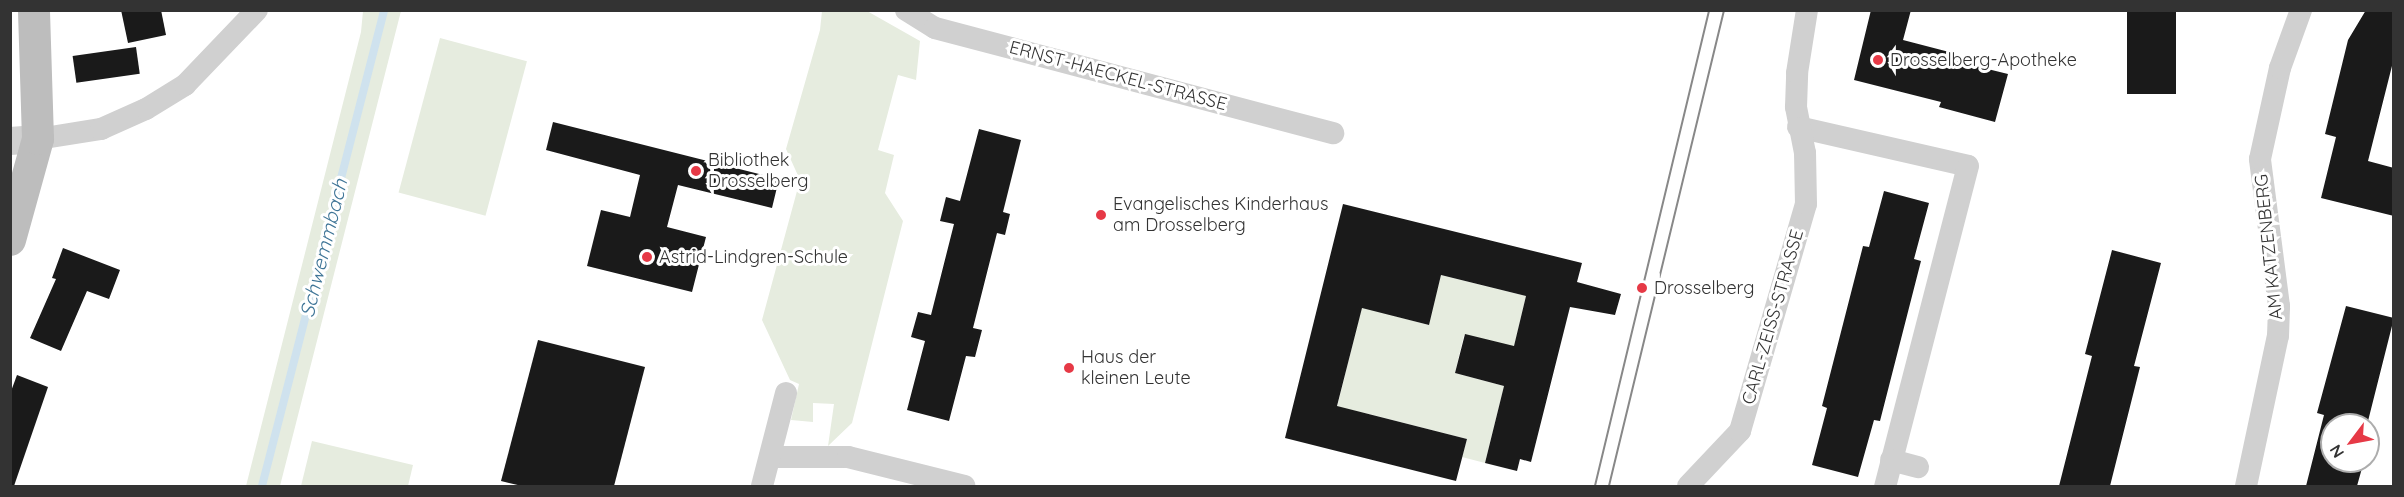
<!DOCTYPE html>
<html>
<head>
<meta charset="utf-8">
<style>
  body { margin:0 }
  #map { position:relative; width:2404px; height:497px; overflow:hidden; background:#fff; font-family:Quicksand,sans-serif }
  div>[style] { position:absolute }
  .green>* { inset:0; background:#e6ecdf; transform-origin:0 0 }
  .stream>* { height:8px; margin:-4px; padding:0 4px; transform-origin:4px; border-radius:4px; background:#cfe2ee }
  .building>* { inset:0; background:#1a1a1a; transform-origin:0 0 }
  .minor>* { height:22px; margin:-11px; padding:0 11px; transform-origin:11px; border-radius:11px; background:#d0d0d0 }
  .tertiary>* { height:28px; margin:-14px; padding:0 14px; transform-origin:14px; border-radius:14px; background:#d0d0d0 }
  .secondary>* { height:32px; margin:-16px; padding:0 16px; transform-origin:16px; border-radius:16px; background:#bdbdbd }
  .tram>* { height:1.5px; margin:-0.75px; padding:0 0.75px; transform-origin:0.75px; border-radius:0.75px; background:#888 }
  .dots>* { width:16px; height:16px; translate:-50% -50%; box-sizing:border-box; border:3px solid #fff; border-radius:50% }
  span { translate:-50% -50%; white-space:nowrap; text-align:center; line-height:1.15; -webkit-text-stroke:6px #fff; paint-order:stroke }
  .poi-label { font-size:18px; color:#333 }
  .left { translate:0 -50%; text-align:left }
  .street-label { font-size:18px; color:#333 }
  .water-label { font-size:20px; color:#3f7597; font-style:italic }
  .frame { position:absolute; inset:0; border:12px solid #333; pointer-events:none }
  .north { position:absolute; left:2320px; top:413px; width:60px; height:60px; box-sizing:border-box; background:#fff; border:2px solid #adadad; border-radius:50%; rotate:238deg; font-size:16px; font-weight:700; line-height:24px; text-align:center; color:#333 }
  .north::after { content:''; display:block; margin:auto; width:21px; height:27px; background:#e63946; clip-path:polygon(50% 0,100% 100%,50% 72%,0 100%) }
</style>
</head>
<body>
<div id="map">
  <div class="green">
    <div style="clip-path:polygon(363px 11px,401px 11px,280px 486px,246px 486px,361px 32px)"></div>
    <div style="clip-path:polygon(822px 11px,867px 11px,920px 41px,916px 80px,898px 75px,878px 150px,894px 155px,885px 193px,903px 221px,852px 423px,828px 446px,834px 404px,813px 403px,813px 422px,791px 420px,799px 384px,790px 380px,762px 320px,800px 180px,786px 149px,820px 30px)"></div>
    <div style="left:440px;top:38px;width:90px;height:160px;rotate:15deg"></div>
    <div style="clip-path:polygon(1374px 258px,1395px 316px,1428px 325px,1441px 275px,1526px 296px,1514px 347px,1464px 335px,1455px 373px,1504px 386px,1485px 463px,1462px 457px,1467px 439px,1369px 414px,1336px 411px)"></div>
    <div style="clip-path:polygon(312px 441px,413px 465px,408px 486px,301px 486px)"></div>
  </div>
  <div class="stream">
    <div style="left:262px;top:486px;width:491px;rotate:-75.6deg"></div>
  </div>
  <div class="building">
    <div style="clip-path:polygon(121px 10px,161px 10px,166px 35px,128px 43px)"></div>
    <div style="clip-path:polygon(1871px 10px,1911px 10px,1903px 40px,1953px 53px,1951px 60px,2008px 74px,1995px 122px,1939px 107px,1941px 102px,1854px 80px)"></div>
    <div style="left:2127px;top:10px;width:49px;height:84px"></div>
    <div style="clip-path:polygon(2366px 10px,2394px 10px,2394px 58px,2368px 161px,2394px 168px,2394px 216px,2321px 198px,2336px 137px,2325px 134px,2348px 40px)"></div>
    <div style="left:136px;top:47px;width:27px;height:64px;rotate:82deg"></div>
    <div style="clip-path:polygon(553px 122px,779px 179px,772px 208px,678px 185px,667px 227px,706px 237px,692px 292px,587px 266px,601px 210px,630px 217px,640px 175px,546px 150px)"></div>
    <div style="clip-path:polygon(979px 129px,1021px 140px,1003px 212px,1010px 214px,1005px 235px,997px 233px,973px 328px,982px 330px,975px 357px,966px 356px,949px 421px,907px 410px,925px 341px,911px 337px,918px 312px,931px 315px,954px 224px,940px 221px,946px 197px,960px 201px)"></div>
    <div style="clip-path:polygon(1884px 191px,1929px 203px,1914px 259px,1921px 261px,1880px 421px,1874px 420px,1858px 477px,1812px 465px,1827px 408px,1822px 406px,1863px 246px,1869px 247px)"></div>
    <div style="clip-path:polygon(1343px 204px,1582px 263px,1577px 282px,1621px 294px,1615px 315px,1570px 307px,1531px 462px,1520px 459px,1517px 471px,1485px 463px,1504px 386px,1455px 373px,1465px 334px,1514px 346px,1526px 296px,1441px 275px,1429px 325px,1362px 308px,1337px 406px,1467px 439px,1456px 481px,1285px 438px)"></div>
    <div style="clip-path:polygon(63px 248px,120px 270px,109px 299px,87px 291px,61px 351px,30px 338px,56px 279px,52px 278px)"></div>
    <div style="clip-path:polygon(2112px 250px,2161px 263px,2134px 366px,2140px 367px,2110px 486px,2059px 486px,2092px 356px,2085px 354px)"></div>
    <div style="clip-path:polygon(2346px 306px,2394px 318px,2367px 425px,2332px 425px,2332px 461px,2364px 461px,2357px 486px,2306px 486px,2324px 415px,2317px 413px)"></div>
    <div style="clip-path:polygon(538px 340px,645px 367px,614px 486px,522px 486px,501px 481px)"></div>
    <div style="clip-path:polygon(17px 375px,48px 387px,14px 486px,10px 485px,10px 394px)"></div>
  </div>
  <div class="minor">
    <div style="left:906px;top:10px;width:34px;rotate:32deg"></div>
    <div style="left:935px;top:28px;width:412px;rotate:14.8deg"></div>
    <div style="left:1798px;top:127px;width:174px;rotate:12.9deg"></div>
    <div style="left:1968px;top:166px;width:331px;rotate:104.5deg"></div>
    <div style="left:38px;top:139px;width:64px;rotate:-9deg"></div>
    <div style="left:101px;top:129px;width:49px;rotate:-24deg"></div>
    <div style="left:146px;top:109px;width:46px;rotate:-31.6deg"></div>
    <div style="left:185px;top:85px;width:104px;rotate:-46.2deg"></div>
    <div style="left:770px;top:457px;width:78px"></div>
    <div style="left:848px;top:457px;width:120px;rotate:14deg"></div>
    <div style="left:1891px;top:460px;width:28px;rotate:15deg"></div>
    <div style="left:762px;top:486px;width:96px;rotate:-75.5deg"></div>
    <div style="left:1688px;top:486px;width:76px;rotate:-46.6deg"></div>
    <div style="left:1740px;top:431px;width:236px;rotate:-73.8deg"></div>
    <div style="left:1806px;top:204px;width:51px;rotate:-91.1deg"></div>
    <div style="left:1805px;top:153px;width:47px;rotate:-101.1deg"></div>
    <div style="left:1796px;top:107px;width:34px;rotate:-88deg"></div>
    <div style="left:1797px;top:73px;width:64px;rotate:-81deg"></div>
    <div style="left:2246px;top:486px;width:153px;rotate:-78deg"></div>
    <div style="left:2278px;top:336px;width:30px;rotate:-88deg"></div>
    <div style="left:2279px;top:306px;width:148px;rotate:-97.4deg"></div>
    <div style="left:2260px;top:159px;width:93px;rotate:-77.6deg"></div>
    <div style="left:2280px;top:68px;width:62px;rotate:-70.1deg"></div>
  </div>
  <div class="tertiary">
    <div style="left:10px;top:141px;width:28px;rotate:-4deg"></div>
  </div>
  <div class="secondary">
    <div style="left:10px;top:240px;width:105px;rotate:-74.5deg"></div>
    <div style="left:38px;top:139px;width:129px;rotate:-91.8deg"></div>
  </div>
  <div class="tram">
    <div style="left:1595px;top:486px;width:489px;rotate:-76.5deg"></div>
    <div style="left:1609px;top:486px;width:490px;rotate:-76.4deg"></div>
  </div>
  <div class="dots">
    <div style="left:1878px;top:60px;background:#e63946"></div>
    <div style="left:696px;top:171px;background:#e63946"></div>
    <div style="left:1101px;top:215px;background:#e63946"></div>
    <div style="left:647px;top:257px;background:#e63946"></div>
    <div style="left:1642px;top:288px;background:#e63946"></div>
    <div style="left:1069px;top:368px;background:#e63946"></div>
  </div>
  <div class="poi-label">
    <span class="left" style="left:1890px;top:60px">Drosselberg-Apotheke</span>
    <span class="left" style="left:708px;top:171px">Bibliothek<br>Drosselberg</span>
    <span class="left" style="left:1113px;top:215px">Evangelisches Kinderhaus<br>am Drosselberg</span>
    <span class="left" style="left:659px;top:257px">Astrid-Lindgren-Schule</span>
    <span class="left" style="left:1654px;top:288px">Drosselberg</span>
    <span class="left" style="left:1081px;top:368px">Haus der<br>kleinen Leute</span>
  </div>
  <div class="street-label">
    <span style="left:1118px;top:76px;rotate:15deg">ERNST-HAECKEL-STRASSE</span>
    <span style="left:2269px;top:247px;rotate:-96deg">AM KATZENBERG</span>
    <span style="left:1773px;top:317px;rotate:-74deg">CARL-ZEISS-STRASSE</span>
  </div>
  <div class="water-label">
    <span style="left:323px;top:248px;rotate:-76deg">Schwemmbach</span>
  </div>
  <div class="frame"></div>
  <div class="north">N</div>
</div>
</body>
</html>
